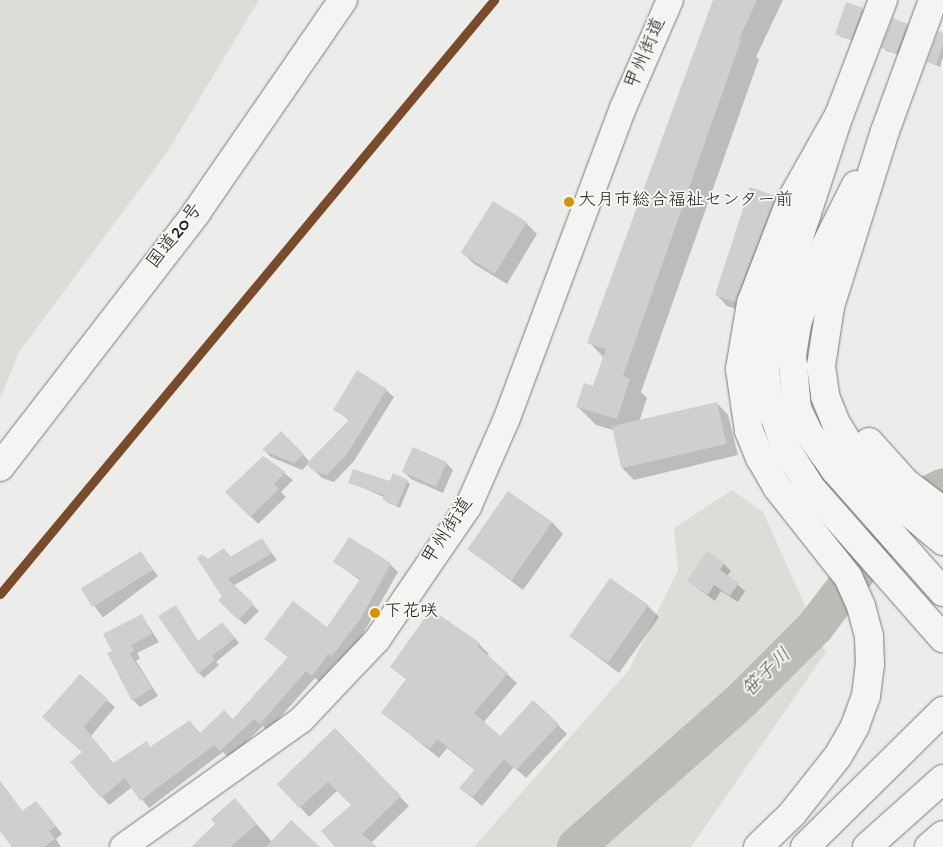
<!DOCTYPE html>
<html>
<head>
<meta charset="utf-8">
<style>
  body { margin:0 }
  #map { position:relative; width:943px; height:847px; overflow:hidden; background:#ececea; font-family:"Gochi Hand","Klee One",sans-serif }
  div>[style] { position:absolute }
  .built>* { inset:0; background:#dcdcd9 }
  .shadow>* { inset:0; background:#0003; transform-origin:0 0 }
  .river>* { height:38px; margin:-19px; padding:0 19px; transform-origin:19px; border-radius:19px; background:#bbbbb8 }
  .building>* { inset:0; background:#cfcfce; transform-origin:0 0 }
  .roads { filter:drop-shadow(0 0 1px #7a7a79) drop-shadow(0 0 1px #7a7a79) }
  .secondary>* { height:26px; margin:-13px; padding:0 13px; transform-origin:13px; border-radius:13px; background:#f4f4f2 }
  .highway>* { height:28px; margin:-14px; padding:0 14px; transform-origin:14px; border-radius:14px; background:#f4f4f2 }
  .rail-1>* { height:9px; margin:-4.5px; padding:0 4.5px; transform-origin:4.5px; border-radius:4.5px; background:#7a4b2a }
  .dots>* { width:14px; height:14px; translate:-50% -50%; box-sizing:border-box; border:2px solid #f6f6f2; border-radius:50% }
  span { translate:-50% -50%; white-space:nowrap; text-align:center; line-height:1.15; -webkit-text-stroke:4px #f6f6f2; paint-order:stroke }
  .bus-label { font-size:18px; color:#1c1c1c }
  .left { translate:0 -50%; text-align:left }
  .street-label { font-size:19px; color:#1c1c1c }
  .water-label { font-size:20px; color:#535352; font-style:italic }
</style>
</head>
<body>
<div id="map">
  <div class="built">
    <div style="clip-path:polygon(0 0,259px 0,166px 154px,19px 352px,0 399px)"></div>
    <div style="clip-path:polygon(732px 490px,763px 512px,826px 652px,691px 847px,474px 847px,629px 670px,678px 570px,674px 528px)"></div>
  </div>
  <div class="shadow">
    <div style="clip-path:polygon(714px 0,783px 0,756px 57px,759px 59px,641px 392px,647px 398px,639px 422px,717px 403px,728px 415px,738px 455px,634px 480px,623px 469px,613px 430px,596px 425px,578px 407px,594px 387px,604px 358px,589px 342px)"></div>
    <div style="clip-path:polygon(862px 9px,866px 13px,855px 41px,841px 37px,837px 33px)"></div>
    <div style="clip-path:polygon(907px 25px,910px 28px,900px 55px,886px 51px,883px 47px)"></div>
    <div style="clip-path:polygon(943px 33px,943px 57px,940px 67px,928px 62px)"></div>
    <div style="clip-path:polygon(775px 197px,786px 208px,747px 312px,727px 306px,716px 294px)"></div>
    <div style="clip-path:polygon(526px 223px,537px 234px,507px 284px,474px 264px,463px 253px)"></div>
    <div style="clip-path:polygon(386px 390px,394px 397px,354px 461px,334px 482px,322px 478px,308px 464px,302px 470px,271px 457px,264px 450px,281px 433px,310px 462px,350px 421px,335px 409px)"></div>
    <div style="clip-path:polygon(263px 457px,293px 480px,281px 492px,286px 497px,258px 524px,227px 492px)"></div>
    <div style="clip-path:polygon(446px 463px,453px 470px,443px 493px,411px 479px,404px 472px)"></div>
    <div style="clip-path:polygon(407px 481px,410px 484px,400px 508px,387px 502px,384px 497px,349px 482px)"></div>
    <div style="clip-path:polygon(552px 522px,563px 534px,523px 590px,469px 549px)"></div>
    <div style="clip-path:polygon(262px 540px,277px 560px,233px 586px,259px 611px,245px 625px,220px 600px,223px 597px,207px 560px,224px 550px,232px 558px)"></div>
    <div style="left:140px;top:552px;width:30px;height:69px;rotate:53deg"></div>
    <div style="clip-path:polygon(707px 553px,724px 564px,731px 571px,727px 576px,745px 591px,738px 602px,721px 591px,715px 601px,688px 581px)"></div>
    <div style="clip-path:polygon(335px 562px,390px 564px,398px 572px,356px 646px,340px 663px,337px 661px,320px 682px,315px 678px,268px 731px,263px 726px,229px 758px,223px 752px,149px 808px,132px 787px,109px 805px,102px 797px,84px 753px,51px 725px,107px 700px,115px 707px,91px 736px,114px 764px,146px 743px,151px 748px,190px 722px,201px 734px,233px 721px,289px 658px,266px 639px,327px 629px,361px 581px)"></div>
    <div style="clip-path:polygon(648px 606px,659px 617px,619px 673px,570px 636px)"></div>
    <div style="clip-path:polygon(175px 607px,199px 642px,227px 628px,239px 643px,216px 662px,219px 665px,204px 678px,199px 673px)"></div>
    <div style="clip-path:polygon(142px 616px,159px 642px,137px 653px,140px 658px,136px 661px,158px 696px,140px 707px,133px 700px,114px 651px)"></div>
    <div style="clip-path:polygon(479px 644px,489px 654px,487px 656px,517px 683px,483px 723px,500px 737px,558px 725px,567px 734px,526px 778px,514px 767px,482px 806px,461px 788px,475px 770px,447px 748px,439px 758px,382px 712px,407px 680px,391px 667px)"></div>
    <div style="clip-path:polygon(335px 730px,409px 806px,371px 843px,376px 847px,337px 847px,353px 805px,338px 790px,309px 817px,300px 807px)"></div>
    <div style="clip-path:polygon(0 781px,23px 812px,36px 803px,43px 810px,62px 834px,56px 839px,61px 847px,13px 847px,0 828px)"></div>
    <div style="clip-path:polygon(242px 807px,272px 842px,318px 847px,203px 847px)"></div>
  </div>
  <div class="river">
    <div style="left:576px;top:847px;width:220px;rotate:-41.5deg"></div>
    <div style="left:741px;top:701px;width:105px;rotate:-45deg"></div>
    <div style="left:815px;top:627px;width:127px;rotate:-52.7deg"></div>
    <div style="left:892px;top:526px;width:35px;rotate:-46deg"></div>
    <div style="left:916px;top:501px;width:30px;rotate:-27deg"></div>
  </div>
  <div class="building">
    <div style="clip-path:polygon(713px 0,757px 0,739px 39px,741px 40px,623px 376px,630px 379px,617px 419px,576px 407px,584px 383px,593px 386px,606px 349px,587px 343px)"></div>
    <div style="left:846px;top:2px;width:18px;height:34px;rotate:19deg"></div>
    <div style="left:893px;top:18px;width:16px;height:32px;rotate:22deg"></div>
    <div style="clip-path:polygon(938px 31px,943px 32px,943px 44px,936px 65px,927px 62px)"></div>
    <div style="clip-path:polygon(750px 187px,776px 196px,735px 302px,715px 295px)"></div>
    <div style="left:493px;top:201px;width:40px;height:61px;rotate:32deg"></div>
    <div style="clip-path:polygon(357px 370px,387px 389px,347px 454px,327px 475px,314px 471px,306px 464px,350px 419px,333px 410px)"></div>
    <div style="left:717px;top:402px;width:43px;height:108px;rotate:77deg"></div>
    <div style="clip-path:polygon(281px 431px,304px 454px,294px 463px,262px 450px)"></div>
    <div style="left:413px;top:447px;width:37px;height:27px;rotate:24deg"></div>
    <div style="clip-path:polygon(263px 456px,286px 472px,274px 484px,279px 489px,250px 517px,225px 492px)"></div>
    <div style="clip-path:polygon(353px 469px,390px 481px,393px 473px,408px 480px,397px 506px,382px 499px,384px 495px,348px 483px)"></div>
    <div style="left:508px;top:491px;width:54px;height:71px;rotate:35deg"></div>
    <div style="clip-path:polygon(349px 537px,391px 563px,361px 618px,332px 656px,328px 654px,312px 676px,306px 671px,260px 724px,254px 719px,220px 751px,214px 745px,140px 801px,125px 778px,101px 798px,70px 762px,82px 752px,42px 717px,80px 674px,108px 699px,84px 727px,113px 763px,147px 741px,150px 747px,190px 720px,199px 734px,224px 710px,233px 719px,288px 657px,264px 639px,293px 601px,327px 627px,360px 579px,333px 562px)"></div>
    <div style="clip-path:polygon(262px 538px,272px 553px,228px 579px,254px 604px,238px 620px,218px 600px,222px 597px,197px 558px,202px 554px,208px 559px,224px 548px,230px 557px)"></div>
    <div style="left:141px;top:551px;width:22px;height:71px;rotate:58deg"></div>
    <div style="clip-path:polygon(707px 551px,724px 563px,720px 570px,739px 583px,730px 596px,714px 585px,708px 595px,687px 581px)"></div>
    <div style="left:610px;top:578px;width:47px;height:71px;rotate:35deg"></div>
    <div style="clip-path:polygon(176px 605px,198px 641px,222px 622px,235px 638px,212px 656px,215px 660px,198px 674px,158px 616px)"></div>
    <div style="clip-path:polygon(431px 609px,480px 643px,478px 647px,508px 673px,474px 713px,500px 736px,533px 700px,559px 724px,516px 770px,504px 759px,472px 798px,459px 788px,475px 769px,437px 739px,430px 749px,381px 713px,406px 679px,390px 667px)"></div>
    <div style="clip-path:polygon(142px 614px,152px 634px,131px 645px,134px 651px,129px 653px,152px 688px,132px 701px,107px 653px,112px 651px,103px 634px)"></div>
    <div style="clip-path:polygon(335px 728px,401px 796px,362px 834px,377px 847px,335px 847px,321px 831px,351px 805px,328px 782px,299px 808px,277px 784px)"></div>
    <div style="clip-path:polygon(0 781px,22px 811px,36px 801px,56px 826px,49px 831px,55px 839px,44px 847px,12px 847px,0 831px)"></div>
    <div style="clip-path:polygon(235px 798px,257px 824px,230px 847px,191px 847px,215px 824px,211px 819px)"></div>
    <div style="clip-path:polygon(291px 820px,320px 847px,266px 847px)"></div>
  </div>
  <div class="roads">
    <div class="secondary">
      <div style="left:123px;top:847px;width:219px;rotate:-35.5deg"></div>
      <div style="left:301px;top:720px;width:110px;rotate:-46.5deg"></div>
      <div style="left:377px;top:640px;width:161px;rotate:-55.6deg"></div>
      <div style="left:468px;top:507px;width:97px;rotate:-66.3deg"></div>
      <div style="left:507px;top:418px;width:331px;rotate:-69.5deg"></div>
      <div style="left:623px;top:108px;width:118px;rotate:-66.5deg"></div>
    </div>
    <div class="highway">
      <div style="left:883px;top:0;width:123px;rotate:110.9deg"></div>
      <div style="left:839px;top:115px;width:203px;rotate:108.1deg"></div>
      <div style="left:776px;top:308px;width:61px;rotate:100.4deg"></div>
      <div style="left:765px;top:368px;width:29px;rotate:84deg"></div>
      <div style="left:768px;top:397px;width:53px;rotate:71.2deg"></div>
      <div style="left:785px;top:447px;width:49px;rotate:57.6deg"></div>
      <div style="left:811px;top:488px;width:200px;rotate:48.7deg"></div>
      <div style="left:933px;top:0;width:140px;rotate:110.1deg"></div>
      <div style="left:885px;top:131px;width:184px;rotate:107.4deg"></div>
      <div style="left:830px;top:307px;width:60px;rotate:98.7deg"></div>
      <div style="left:821px;top:366px;width:30px;rotate:82deg"></div>
      <div style="left:825px;top:396px;width:31px;rotate:68deg"></div>
      <div style="left:837px;top:425px;width:32px;rotate:58deg"></div>
      <div style="left:854px;top:452px;width:62px;rotate:50.2deg"></div>
      <div style="left:894px;top:500px;width:64px;rotate:39.9deg"></div>
      <div style="left:856px;top:185px;width:85px;rotate:116.6deg"></div>
      <div style="left:818px;top:261px;width:66px;rotate:108.4deg"></div>
      <div style="left:797px;top:324px;width:30px;rotate:99deg"></div>
      <div style="left:792px;top:354px;width:55px;rotate:84.8deg"></div>
      <div style="left:797px;top:409px;width:25px;rotate:64deg"></div>
      <div style="left:808px;top:432px;width:47px;rotate:54.6deg"></div>
      <div style="left:835px;top:470px;width:163px;rotate:48.5deg"></div>
      <div style="left:869px;top:442px;width:55px;rotate:47.9deg"></div>
      <div style="left:906px;top:483px;width:46px;rotate:37.1deg"></div>
      <div style="left:0;top:467px;width:321px;rotate:-52.3deg"></div>
      <div style="left:196px;top:213px;width:259px;rotate:-55.4deg"></div>
      <div style="left:758px;top:847px;width:47px;rotate:-44.1deg"></div>
      <div style="left:792px;top:814px;width:74px;rotate:-51.6deg"></div>
      <div style="left:838px;top:756px;width:34px;rotate:-60deg"></div>
      <div style="left:855px;top:726px;width:32px;rotate:-70deg"></div>
      <div style="left:866px;top:696px;width:31px;rotate:-83deg"></div>
      <div style="left:870px;top:665px;width:29px;rotate:-92deg"></div>
      <div style="left:869px;top:636px;width:31px;rotate:-105deg"></div>
      <div style="left:861px;top:606px;width:32px;rotate:-114deg"></div>
      <div style="left:848px;top:577px;width:115px;rotate:-128.3deg"></div>
      <div style="left:777px;top:487px;width:34px;rotate:-120deg"></div>
      <div style="left:760px;top:458px;width:29px;rotate:-112deg"></div>
      <div style="left:749px;top:431px;width:63px;rotate:-98.3deg"></div>
      <div style="left:740px;top:369px;width:67px;rotate:-80.5deg"></div>
      <div style="left:751px;top:303px;width:108px;rotate:-68.9deg"></div>
      <div style="left:790px;top:202px;width:100px;rotate:-60.6deg"></div>
      <div style="left:805px;top:847px;width:194px;rotate:-44.6deg"></div>
      <div style="left:867px;top:847px;width:102px;rotate:-41.8deg"></div>
      <div style="left:929px;top:847px;width:18px;rotate:-41deg"></div>
    </div>
  </div>
  <div class="rail-1">
    <div style="left:0;top:594px;width:773px;rotate:-50.25deg"></div>
  </div>
  <div class="dots">
    <div style="left:569px;top:202px;background:#d69104"></div>
    <div style="left:375px;top:613px;background:#d69104"></div>
  </div>
  <div class="bus-label">
    <span class="left" style="left:578px;top:202px">大月市総合福祉センター前</span>
    <span class="left" style="left:384px;top:613px">下花咲</span>
  </div>
  <div class="street-label">
    <span style="left:647px;top:54px;rotate:-67deg">甲州街道</span>
    <span style="left:176px;top:237px;rotate:-52deg">国道20号</span>
    <span style="left:449px;top:532px;rotate:-57deg">甲州街道</span>
  </div>
  <div class="water-label">
    <span style="left:768px;top:674px;rotate:-45deg">笹子川</span>
  </div>
</div>
</body>
</html>
